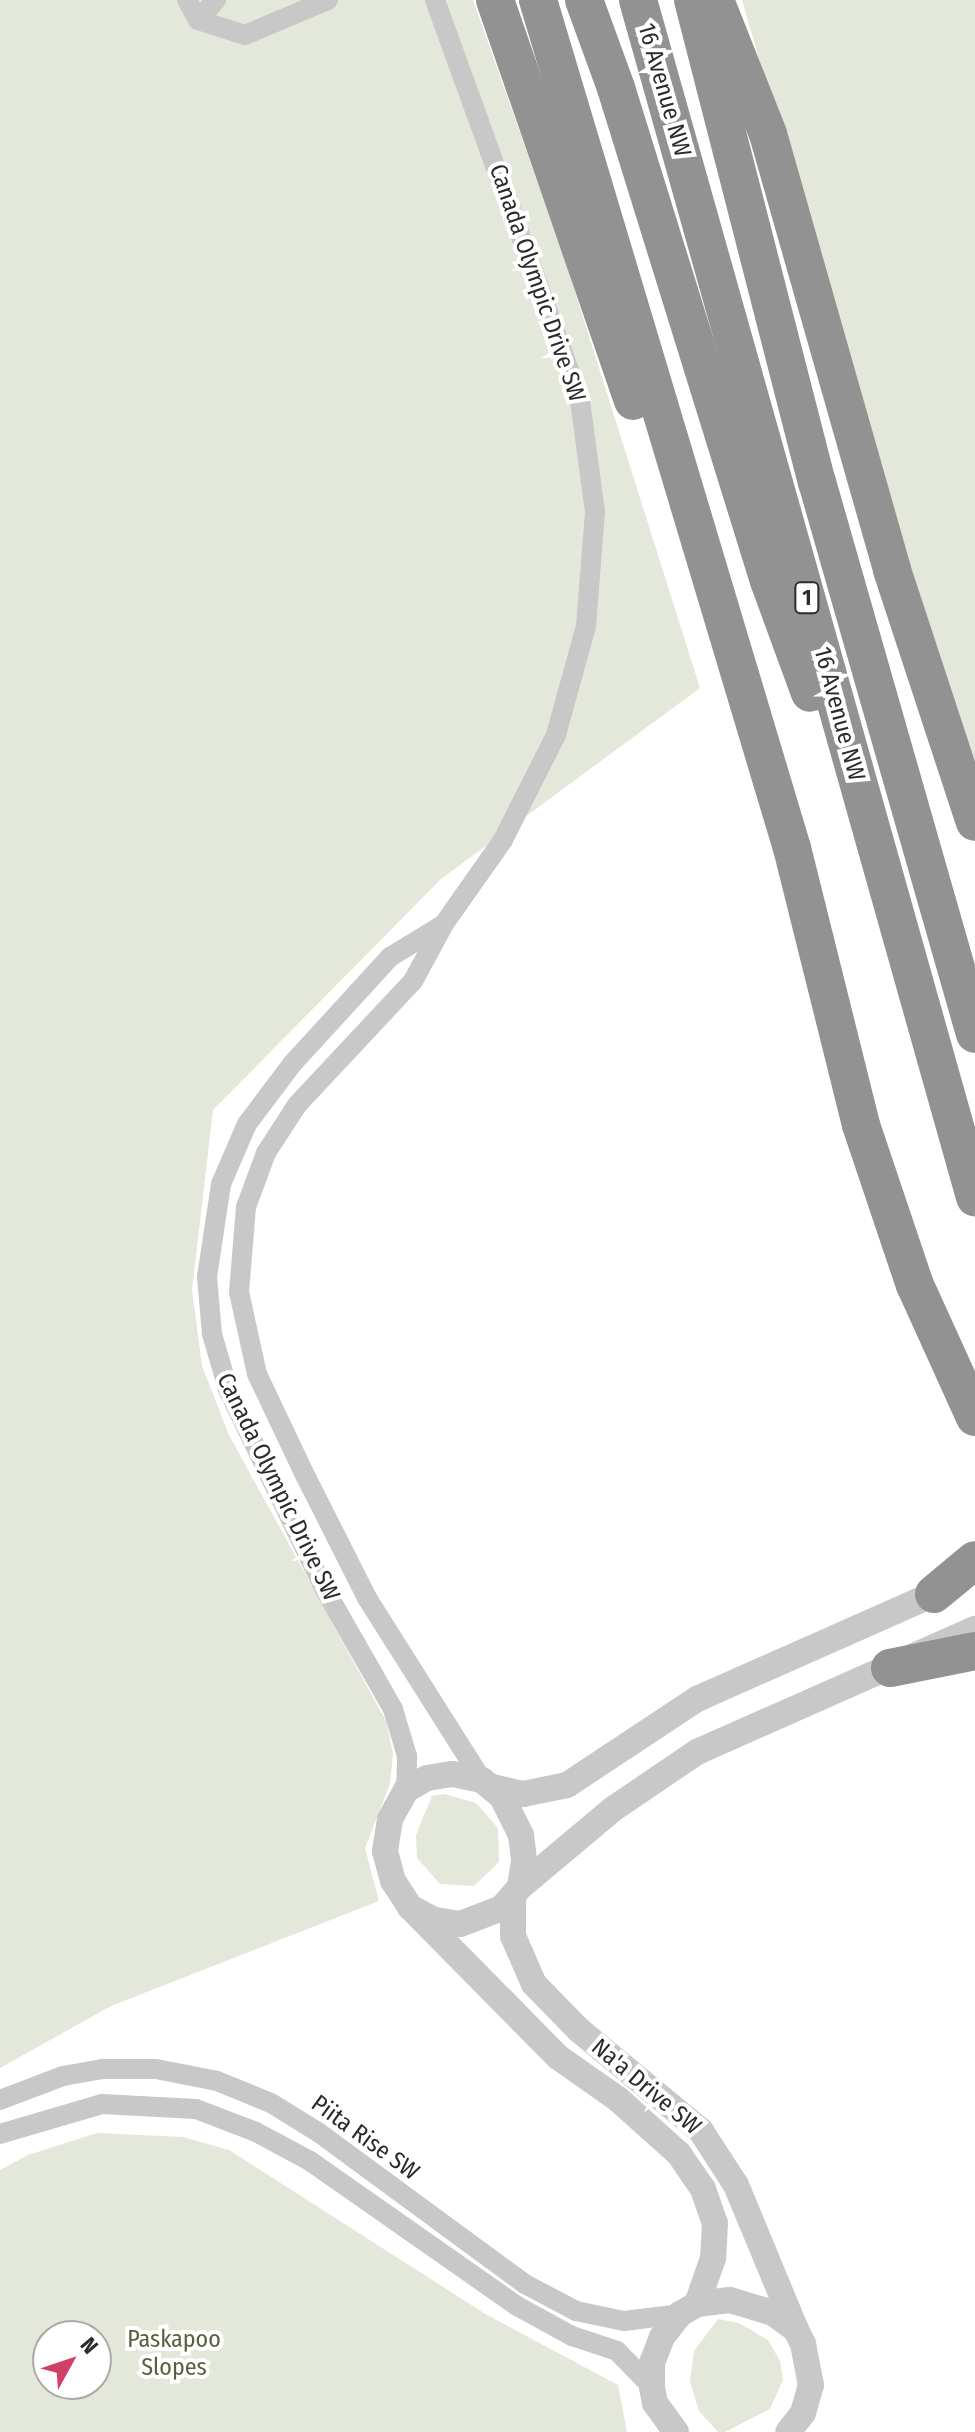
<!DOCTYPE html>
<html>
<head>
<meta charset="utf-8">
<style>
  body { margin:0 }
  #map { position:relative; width:975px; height:2432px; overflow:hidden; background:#fff; font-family:"Fira Sans Condensed",sans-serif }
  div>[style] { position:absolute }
  .green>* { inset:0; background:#e4e8da }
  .minor>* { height:20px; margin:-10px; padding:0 10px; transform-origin:10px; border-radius:10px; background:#c8c8c8 }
  .tertiary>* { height:26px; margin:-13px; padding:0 13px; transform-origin:13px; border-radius:13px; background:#c8c8c8 }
  .motorway>* { height:38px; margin:-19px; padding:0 19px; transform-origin:19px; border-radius:19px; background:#929292 }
  span { translate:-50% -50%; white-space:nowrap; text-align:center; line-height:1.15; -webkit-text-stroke:8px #fff; paint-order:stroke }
  .shield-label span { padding:2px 6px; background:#fff; border:2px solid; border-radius:6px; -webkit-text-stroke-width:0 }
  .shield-label { font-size:22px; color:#2b2b2b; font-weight:700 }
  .street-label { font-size:24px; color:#2b2b2b }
  .park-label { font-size:24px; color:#56623e }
  .north { position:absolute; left:32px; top:2320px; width:80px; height:80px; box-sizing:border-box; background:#fff; border:2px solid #aaa; border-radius:50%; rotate:50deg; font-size:22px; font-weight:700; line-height:32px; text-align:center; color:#2b2b2b }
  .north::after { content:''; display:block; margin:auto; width:28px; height:36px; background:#d13f66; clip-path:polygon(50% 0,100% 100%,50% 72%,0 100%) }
</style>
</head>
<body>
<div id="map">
  <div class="green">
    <div style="clip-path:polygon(0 0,473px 0,564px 257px,700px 688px,441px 879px,213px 1110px,192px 1290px,202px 1366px,229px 1435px,386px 1721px,393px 1753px,390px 1784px,365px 1848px,379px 1901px,111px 2006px,0 2068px)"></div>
    <div style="clip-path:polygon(742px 0,975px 0,975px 776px,889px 511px)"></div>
    <div style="clip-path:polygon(444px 1794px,476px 1803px,498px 1828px,499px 1862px,474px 1886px,440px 1884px,417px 1858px,416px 1835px,432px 1796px)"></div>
    <div style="clip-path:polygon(evenodd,97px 2133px,183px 2137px,229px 2150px,487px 2315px,618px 2385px,627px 2432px,0 2432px,0 2170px,28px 2155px,97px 2133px,48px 2336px,96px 2336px,96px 2384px,48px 2384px,48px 2336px)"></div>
    <div style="clip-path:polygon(718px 2319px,739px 2323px,768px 2340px,780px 2361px,783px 2380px,770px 2409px,725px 2432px,718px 2432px,699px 2411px,690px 2382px,694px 2351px)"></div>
  </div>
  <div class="minor">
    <div style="left:187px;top:0;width:23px;rotate:61deg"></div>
    <div style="left:435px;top:0;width:426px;rotate:70.1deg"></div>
    <div style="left:580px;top:401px;width:112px;rotate:82.3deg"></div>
    <div style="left:595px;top:512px;width:114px;rotate:94.5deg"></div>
    <div style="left:586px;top:626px;width:113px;rotate:105.4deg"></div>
    <div style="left:556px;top:735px;width:118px;rotate:116.8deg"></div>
    <div style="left:503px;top:840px;width:103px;rotate:125.1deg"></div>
    <div style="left:444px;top:924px;width:65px;rotate:118.5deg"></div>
    <div style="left:413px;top:981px;width:170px;rotate:133.1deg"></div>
    <div style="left:297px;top:1105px;width:57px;rotate:122.9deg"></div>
    <div style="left:266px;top:1153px;width:58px;rotate:110.3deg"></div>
    <div style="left:246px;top:1207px;width:85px;rotate:94.7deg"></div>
    <div style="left:239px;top:1292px;width:84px;rotate:77.6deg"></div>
    <div style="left:257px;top:1374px;width:114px;rotate:64.6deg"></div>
    <div style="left:306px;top:1477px;width:136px;rotate:63.2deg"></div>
    <div style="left:367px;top:1598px;width:215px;rotate:57.7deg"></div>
    <div style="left:198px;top:20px;width:49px;rotate:17.7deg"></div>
    <div style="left:245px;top:35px;width:90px;rotate:-22.9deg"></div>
    <div style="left:198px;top:20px;width:27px;rotate:-48deg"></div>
    <div style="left:406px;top:1790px;width:34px;rotate:-88deg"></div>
    <div style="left:407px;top:1756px;width:49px;rotate:-106.6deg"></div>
    <div style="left:393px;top:1709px;width:139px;rotate:-119.7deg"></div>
    <div style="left:324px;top:1588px;width:221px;rotate:-115.8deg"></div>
    <div style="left:228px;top:1389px;width:57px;rotate:-106.2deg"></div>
    <div style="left:212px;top:1334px;width:57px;rotate:-95deg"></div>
    <div style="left:207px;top:1277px;width:94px;rotate:-81.4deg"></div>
    <div style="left:221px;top:1184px;width:65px;rotate:-66.6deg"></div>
    <div style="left:247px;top:1124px;width:76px;rotate:-53deg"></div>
    <div style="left:293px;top:1063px;width:144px;rotate:-47.5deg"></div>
    <div style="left:390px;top:957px;width:60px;rotate:-31.3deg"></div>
    <div style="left:0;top:2100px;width:67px;rotate:-20.9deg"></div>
    <div style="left:63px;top:2076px;width:41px;rotate:-9.9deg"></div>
    <div style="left:103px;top:2069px;width:53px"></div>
    <div style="left:156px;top:2069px;width:62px;rotate:11.1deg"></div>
    <div style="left:217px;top:2081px;width:58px;rotate:22.2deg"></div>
    <div style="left:271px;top:2103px;width:55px;rotate:31.7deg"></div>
    <div style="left:318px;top:2132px;width:257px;rotate:36.3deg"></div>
    <div style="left:525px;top:2284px;width:58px;rotate:27.9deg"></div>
    <div style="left:576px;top:2311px;width:49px;rotate:11.8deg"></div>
    <div style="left:624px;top:2321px;width:56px;rotate:-7.1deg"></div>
    <div style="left:0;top:2134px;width:106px;rotate:-16.4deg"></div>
    <div style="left:102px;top:2104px;width:94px;rotate:3deg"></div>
    <div style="left:196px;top:2109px;width:64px;rotate:21deg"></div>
    <div style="left:256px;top:2132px;width:61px;rotate:28.2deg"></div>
    <div style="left:310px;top:2161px;width:253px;rotate:35deg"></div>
    <div style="left:517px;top:2306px;width:63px;rotate:28.6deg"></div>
    <div style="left:572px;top:2336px;width:47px;rotate:18.4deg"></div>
    <div style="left:617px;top:2351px;width:50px;rotate:45.8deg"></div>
  </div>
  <div class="tertiary">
    <div style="left:453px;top:1774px;width:30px;rotate:12deg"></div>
    <div style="left:482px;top:1780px;width:26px;rotate:40deg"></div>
    <div style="left:502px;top:1797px;width:42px;rotate:63.4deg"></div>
    <div style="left:521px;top:1835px;width:26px;rotate:83deg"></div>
    <div style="left:524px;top:1861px;width:26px;rotate:99deg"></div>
    <div style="left:520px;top:1887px;width:28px;rotate:131deg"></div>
    <div style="left:502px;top:1908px;width:45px;rotate:159.1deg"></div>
    <div style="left:460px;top:1924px;width:26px;rotate:-171deg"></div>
    <div style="left:434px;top:1920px;width:27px;rotate:-152deg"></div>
    <div style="left:410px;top:1907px;width:31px;rotate:-123deg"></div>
    <div style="left:393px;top:1881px;width:31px;rotate:-105deg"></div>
    <div style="left:385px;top:1851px;width:32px;rotate:-81deg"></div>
    <div style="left:390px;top:1819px;width:33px;rotate:-61deg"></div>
    <div style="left:406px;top:1790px;width:24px;rotate:-30deg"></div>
    <div style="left:427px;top:1778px;width:26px;rotate:-9deg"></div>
    <div style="left:492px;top:1787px;width:32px;rotate:13deg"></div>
    <div style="left:523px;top:1794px;width:45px;rotate:-11.6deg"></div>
    <div style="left:567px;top:1785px;width:156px;rotate:-33.5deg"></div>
    <div style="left:697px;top:1699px;width:274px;rotate:-23.9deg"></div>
    <div style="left:520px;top:1887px;width:121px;rotate:-40deg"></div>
    <div style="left:613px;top:1809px;width:102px;rotate:-34.2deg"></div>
    <div style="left:697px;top:1752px;width:304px;rotate:-23.9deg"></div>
    <div style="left:513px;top:1896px;width:40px;rotate:90deg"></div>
    <div style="left:513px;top:1936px;width:52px;rotate:66.4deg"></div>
    <div style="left:534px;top:1984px;width:64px;rotate:45.6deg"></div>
    <div style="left:579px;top:2030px;width:158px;rotate:39.6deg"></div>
    <div style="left:701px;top:2131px;width:64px;rotate:57.1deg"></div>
    <div style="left:736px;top:2185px;width:157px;rotate:67.5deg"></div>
    <div style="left:410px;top:1907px;width:211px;rotate:45.4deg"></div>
    <div style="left:558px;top:2057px;width:75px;rotate:35.2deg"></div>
    <div style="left:619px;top:2100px;width:81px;rotate:42deg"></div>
    <div style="left:679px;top:2154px;width:42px;rotate:55.6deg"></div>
    <div style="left:703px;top:2189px;width:36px;rotate:71deg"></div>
    <div style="left:715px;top:2223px;width:35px;rotate:93deg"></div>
    <div style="left:713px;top:2258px;width:49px;rotate:109.2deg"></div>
    <div style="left:676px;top:2432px;width:36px;rotate:-126deg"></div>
    <div style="left:655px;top:2403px;width:16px;rotate:-101deg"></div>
    <div style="left:652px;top:2387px;width:24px;rotate:-90deg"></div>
    <div style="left:652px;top:2363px;width:28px;rotate:-69deg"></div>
    <div style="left:662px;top:2337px;width:29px;rotate:-52deg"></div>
    <div style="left:680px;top:2314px;width:20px;rotate:-30deg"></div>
    <div style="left:697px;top:2304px;width:33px;rotate:-7deg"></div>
    <div style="left:730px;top:2300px;width:45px;rotate:16.8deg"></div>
    <div style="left:773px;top:2313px;width:29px;rotate:36deg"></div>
    <div style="left:796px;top:2330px;width:16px;rotate:63deg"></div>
    <div style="left:803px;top:2344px;width:42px;rotate:79deg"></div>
    <div style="left:811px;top:2385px;width:29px;rotate:106deg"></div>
    <div style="left:803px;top:2413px;width:24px;rotate:128deg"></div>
  </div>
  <div class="motorway">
    <div style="left:495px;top:0;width:424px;rotate:71deg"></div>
    <div style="left:538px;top:0;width:885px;rotate:73.33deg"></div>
    <div style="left:792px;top:848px;width:285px;rotate:76deg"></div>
    <div style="left:861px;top:1125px;width:169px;rotate:71.4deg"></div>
    <div style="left:915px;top:1285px;width:145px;rotate:65.6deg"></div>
    <div style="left:584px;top:0;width:94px;rotate:70deg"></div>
    <div style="left:616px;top:88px;width:516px;rotate:72.76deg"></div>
    <div style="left:769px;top:581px;width:119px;rotate:69.9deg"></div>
    <div style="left:638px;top:0;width:1244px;rotate:74.28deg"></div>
    <div style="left:693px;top:0;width:498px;rotate:75.6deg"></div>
    <div style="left:817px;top:482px;width:574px;rotate:74.03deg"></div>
    <div style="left:715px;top:0;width:144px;rotate:68.4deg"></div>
    <div style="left:768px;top:134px;width:453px;rotate:74.1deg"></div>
    <div style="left:892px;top:570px;width:265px;rotate:71.8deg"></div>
    <div style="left:934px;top:1594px;width:53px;rotate:-39.7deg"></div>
    <div style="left:890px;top:1668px;width:87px;rotate:-11.3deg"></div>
  </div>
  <div class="shield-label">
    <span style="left:807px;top:598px">1</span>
  </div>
  <div class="street-label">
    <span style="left:664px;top:90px;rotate:74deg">16 Avenue NW</span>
    <span style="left:537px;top:283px;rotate:71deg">Canada Olympic Drive SW</span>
    <span style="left:839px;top:714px;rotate:75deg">16 Avenue NW</span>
    <span style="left:278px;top:1487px;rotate:64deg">Canada Olympic Drive SW</span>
    <span style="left:646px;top:2087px;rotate:40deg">Na'a Drive SW</span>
    <span style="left:365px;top:2138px;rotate:36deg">Piita Rise SW</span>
  </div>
  <div class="park-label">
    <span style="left:174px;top:2354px">Paskapoo<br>Slopes</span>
  </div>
  <div class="north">N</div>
</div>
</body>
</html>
